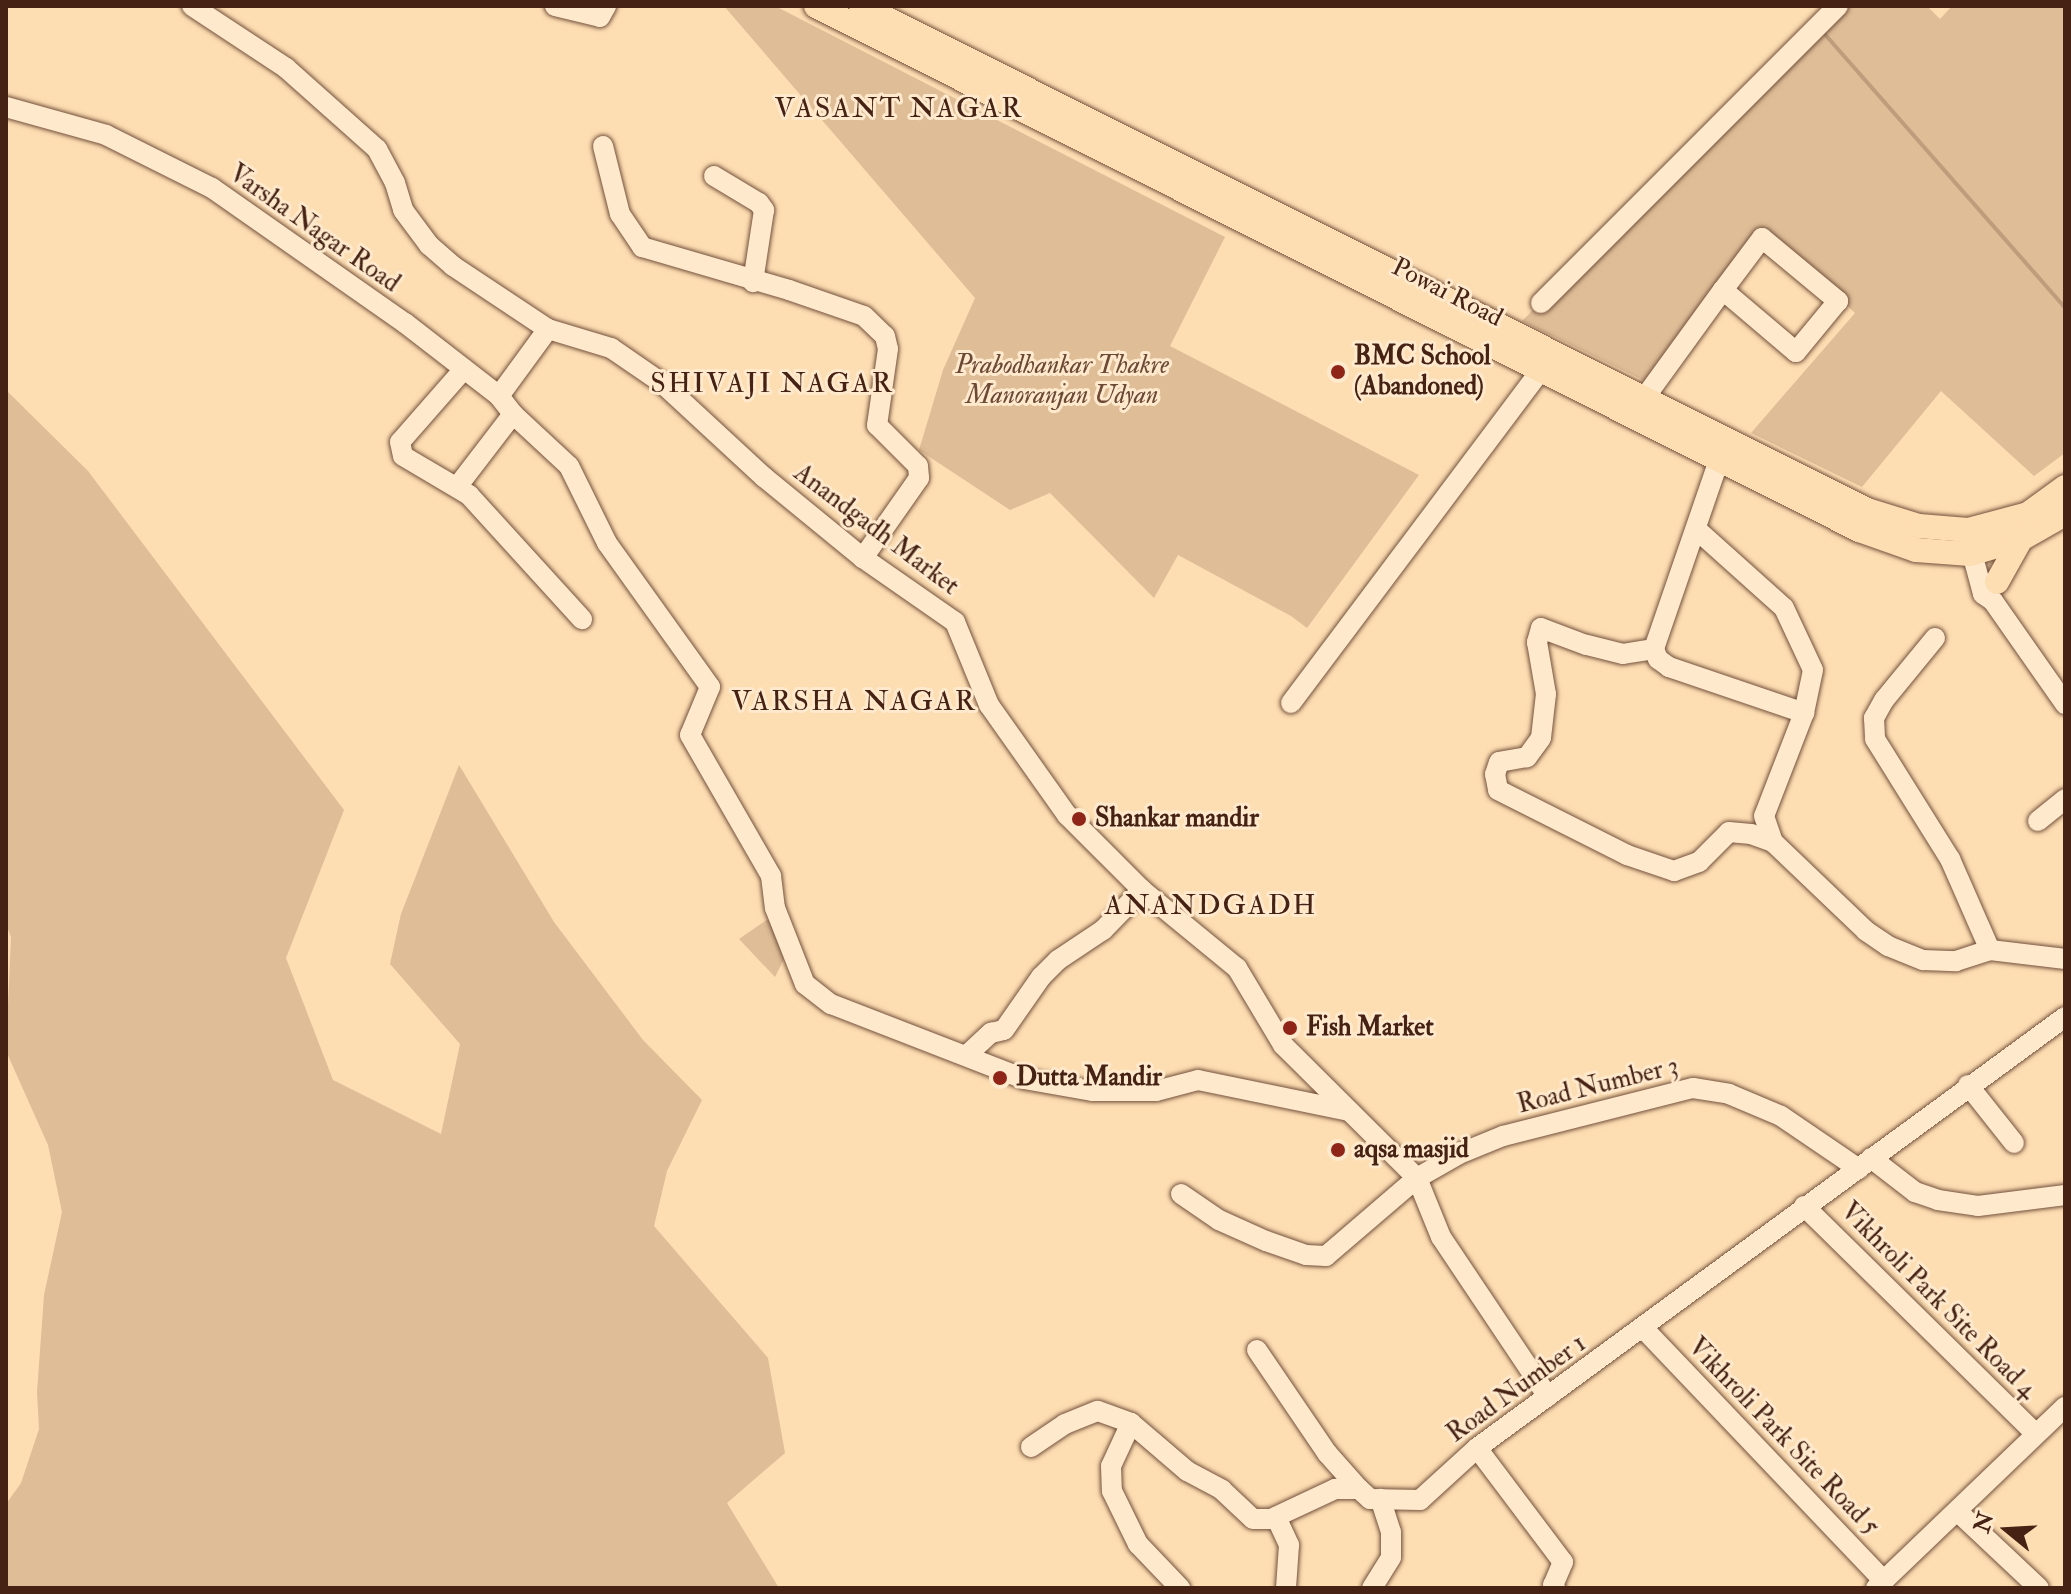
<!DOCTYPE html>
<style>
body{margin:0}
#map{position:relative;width:2071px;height:1594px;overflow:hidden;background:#fdddb2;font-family:"IM FELL Double Pica",serif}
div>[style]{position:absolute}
.green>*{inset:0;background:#debd97}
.stream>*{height:4px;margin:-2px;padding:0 2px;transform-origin:2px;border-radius:2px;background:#be9d7c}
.roads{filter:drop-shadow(0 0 2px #73513c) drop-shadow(0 0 2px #73513c)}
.minor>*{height:20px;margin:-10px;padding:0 10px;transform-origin:10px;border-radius:10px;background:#fee9cd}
.major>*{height:24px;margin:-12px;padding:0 12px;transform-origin:12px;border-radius:12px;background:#fdddb2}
.dots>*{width:22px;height:22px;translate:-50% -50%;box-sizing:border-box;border:4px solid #fee9cd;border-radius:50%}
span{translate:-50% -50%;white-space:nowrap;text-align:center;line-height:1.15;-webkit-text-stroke:6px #fee9cd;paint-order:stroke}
.street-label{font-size:26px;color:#452214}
.poi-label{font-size:26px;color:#452214;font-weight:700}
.left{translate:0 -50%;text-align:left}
.park-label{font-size:26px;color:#6b4935;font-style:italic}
.neighbourhood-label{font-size:28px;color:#452214;letter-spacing:2px}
.frame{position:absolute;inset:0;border:8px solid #452214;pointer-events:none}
.north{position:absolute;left:1967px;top:1490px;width:80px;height:80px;-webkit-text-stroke:6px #fee9cd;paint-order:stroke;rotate:288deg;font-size:22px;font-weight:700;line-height:32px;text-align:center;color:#452214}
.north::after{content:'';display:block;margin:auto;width:28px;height:36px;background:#452214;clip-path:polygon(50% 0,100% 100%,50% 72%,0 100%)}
</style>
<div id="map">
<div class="green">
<i style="clip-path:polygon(724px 6px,775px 6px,1225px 237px,1170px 346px,1419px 475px,1307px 628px,1291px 616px,1178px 555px,1154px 598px,1050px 493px,1010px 510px,919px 450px,943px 370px,975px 298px)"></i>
<i style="clip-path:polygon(1839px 6px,1927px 6px,1940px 19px,1952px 6px,2065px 6px,2065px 453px,2034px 476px,1941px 391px,1862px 487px,1751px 433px,1855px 313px,1772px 236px,1649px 383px,1522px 321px)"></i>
<i style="clip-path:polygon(6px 390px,88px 471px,344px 810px,286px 958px,333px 1080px,441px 1134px,460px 1044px,390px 964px,401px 914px,459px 765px,554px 922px,643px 1040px,702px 1100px,667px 1171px,654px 1226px,768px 1358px,785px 1453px,727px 1503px,779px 1588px,6px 1588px,6px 1504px,21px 1483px,39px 1429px,37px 1392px,44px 1295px,62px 1212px,48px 1145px,6px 1051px,11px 937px,6px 924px)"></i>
<i style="clip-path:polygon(771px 917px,787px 953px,775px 977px,739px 939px)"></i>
</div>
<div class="stream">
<i style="left:1822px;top:31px;width:368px;rotate:48.7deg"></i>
</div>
<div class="roads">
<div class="minor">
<i style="left:192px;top:6px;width:113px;rotate:33.4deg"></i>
<i style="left:286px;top:68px;width:122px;rotate:41.7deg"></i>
<i style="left:377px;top:149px;width:38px;rotate:62deg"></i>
<i style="left:395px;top:183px;width:28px;rotate:73deg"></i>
<i style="left:403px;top:210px;width:44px;rotate:53.4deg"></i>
<i style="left:429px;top:245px;width:32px;rotate:41deg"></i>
<i style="left:453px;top:266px;width:114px;rotate:33.6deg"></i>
<i style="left:548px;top:329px;width:66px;rotate:16.8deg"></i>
<i style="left:611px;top:348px;width:62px;rotate:34.5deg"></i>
<i style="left:662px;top:383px;width:139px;rotate:42.7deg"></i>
<i style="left:764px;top:477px;width:128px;rotate:39.3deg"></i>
<i style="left:863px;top:558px;width:112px;rotate:34.8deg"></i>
<i style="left:955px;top:622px;width:90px;rotate:67.7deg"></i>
<i style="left:989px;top:705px;width:135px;rotate:54.7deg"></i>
<i style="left:1067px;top:815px;width:106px;rotate:45deg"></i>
<i style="left:1142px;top:890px;width:123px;rotate:39.4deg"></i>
<i style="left:1237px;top:968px;width:90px;rotate:59.1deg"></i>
<i style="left:1283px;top:1045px;width:189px;rotate:44.8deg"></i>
<i style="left:1417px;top:1178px;width:64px;rotate:67.9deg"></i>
<i style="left:1441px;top:1237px;width:192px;rotate:56.2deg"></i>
<i style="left:555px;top:6px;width:46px;rotate:13.7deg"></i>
<i style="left:600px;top:17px;width:13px;rotate:-61deg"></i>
<i style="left:6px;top:107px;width:104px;rotate:15.6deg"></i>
<i style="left:106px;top:135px;width:119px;rotate:26.6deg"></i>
<i style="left:212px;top:188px;width:236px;rotate:35deg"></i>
<i style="left:405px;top:323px;width:119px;rotate:37.8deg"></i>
<i style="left:499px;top:396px;width:83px;rotate:-53.8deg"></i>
<i style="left:603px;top:146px;width:70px;rotate:76deg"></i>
<i style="left:620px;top:214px;width:40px;rotate:56deg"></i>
<i style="left:642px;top:247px;width:153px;rotate:16.3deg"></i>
<i style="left:789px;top:290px;width:79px;rotate:19.1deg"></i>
<i style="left:864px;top:316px;width:29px;rotate:44deg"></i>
<i style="left:885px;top:336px;width:13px;rotate:77deg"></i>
<i style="left:888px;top:349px;width:77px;rotate:98.2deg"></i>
<i style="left:877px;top:425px;width:58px;rotate:45deg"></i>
<i style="left:918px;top:466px;width:12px;rotate:85deg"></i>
<i style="left:919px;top:478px;width:98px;rotate:125deg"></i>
<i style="left:714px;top:176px;width:52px;rotate:31deg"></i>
<i style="left:759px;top:203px;width:9px;rotate:54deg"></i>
<i style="left:764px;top:210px;width:73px;rotate:98.7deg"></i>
<i style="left:1541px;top:303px;width:420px;rotate:-45deg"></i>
<i style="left:464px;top:369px;width:97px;rotate:131.2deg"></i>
<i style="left:400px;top:442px;width:14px;rotate:78deg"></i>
<i style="left:403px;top:456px;width:77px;rotate:30.6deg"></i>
<i style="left:469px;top:495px;width:168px;rotate:47.7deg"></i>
<i style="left:499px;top:396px;width:23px;rotate:52deg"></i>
<i style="left:513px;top:414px;width:76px;rotate:42.9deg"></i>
<i style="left:569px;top:466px;width:86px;rotate:63.7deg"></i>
<i style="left:607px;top:543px;width:177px;rotate:54.4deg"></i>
<i style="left:710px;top:687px;width:52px;rotate:112.6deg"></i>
<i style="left:690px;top:735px;width:163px;rotate:60.1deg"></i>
<i style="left:771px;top:876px;width:32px;rotate:83deg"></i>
<i style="left:775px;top:908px;width:82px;rotate:68.5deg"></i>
<i style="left:805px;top:984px;width:33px;rotate:38deg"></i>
<i style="left:831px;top:1004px;width:207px;rotate:21.2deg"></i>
<i style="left:1024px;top:1079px;width:69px;rotate:10deg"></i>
<i style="left:1092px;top:1091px;width:64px"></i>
<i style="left:1156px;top:1091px;width:43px;rotate:-14.7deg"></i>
<i style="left:1198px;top:1080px;width:154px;rotate:11.6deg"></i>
<i style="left:1643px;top:400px;width:136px;rotate:-54deg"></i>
<i style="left:1723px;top:290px;width:65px;rotate:-53.1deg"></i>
<i style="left:1762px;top:238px;width:99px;rotate:39.7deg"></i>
<i style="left:1838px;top:301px;width:66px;rotate:129.5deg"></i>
<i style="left:1796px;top:352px;width:96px;rotate:-139.7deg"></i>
<i style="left:1719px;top:460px;width:200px;rotate:109deg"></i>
<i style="left:1654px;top:649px;width:11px;rotate:68deg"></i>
<i style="left:1658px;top:659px;width:14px;rotate:36deg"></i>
<i style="left:1669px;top:667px;width:143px;rotate:18.8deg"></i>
<i style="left:457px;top:487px;width:92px;rotate:-52.5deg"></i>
<i style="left:1696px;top:529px;width:118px;rotate:41.9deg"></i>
<i style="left:1784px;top:608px;width:68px;rotate:64.9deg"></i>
<i style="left:1813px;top:670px;width:44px;rotate:101.8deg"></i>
<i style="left:1804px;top:713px;width:110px;rotate:111.2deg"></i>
<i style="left:1764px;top:816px;width:28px;rotate:71deg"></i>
<i style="left:1773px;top:842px;width:129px;rotate:43.7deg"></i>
<i style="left:1866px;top:931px;width:27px;rotate:34deg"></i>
<i style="left:1888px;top:946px;width:38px;rotate:22deg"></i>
<i style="left:1923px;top:960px;width:33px;rotate:2deg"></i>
<i style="left:1956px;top:961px;width:36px;rotate:-18deg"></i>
<i style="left:1990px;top:950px;width:76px;rotate:6.8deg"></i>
<i style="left:1969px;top:542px;width:54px;rotate:74.9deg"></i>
<i style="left:1983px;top:594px;width:12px;rotate:35deg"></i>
<i style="left:1993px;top:601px;width:126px;rotate:55deg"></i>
<i style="left:1935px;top:638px;width:80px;rotate:129.4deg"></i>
<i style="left:1884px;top:700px;width:21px;rotate:119deg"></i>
<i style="left:1874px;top:718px;width:21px;rotate:87deg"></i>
<i style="left:1875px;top:739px;width:142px;rotate:58deg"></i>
<i style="left:1950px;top:859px;width:99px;rotate:66.3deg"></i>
<i style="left:1654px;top:649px;width:31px;rotate:171deg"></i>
<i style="left:1623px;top:654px;width:38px;rotate:-166deg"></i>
<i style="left:1586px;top:645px;width:48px;rotate:-159.3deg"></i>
<i style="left:1541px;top:628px;width:15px;rotate:106deg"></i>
<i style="left:1537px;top:642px;width:53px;rotate:80.2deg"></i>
<i style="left:1546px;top:694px;width:44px;rotate:96.5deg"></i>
<i style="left:1541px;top:738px;width:24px;rotate:126deg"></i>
<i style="left:1527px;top:757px;width:28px;rotate:170deg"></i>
<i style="left:1499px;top:762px;width:13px;rotate:108deg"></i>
<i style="left:1495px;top:774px;width:16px;rotate:79deg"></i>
<i style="left:1498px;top:790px;width:144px;rotate:26.7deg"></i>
<i style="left:1627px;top:855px;width:50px;rotate:18.8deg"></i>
<i style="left:1674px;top:871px;width:27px;rotate:-20deg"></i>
<i style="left:1699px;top:862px;width:42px;rotate:-45deg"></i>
<i style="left:1729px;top:832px;width:22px;rotate:5deg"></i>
<i style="left:1751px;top:834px;width:23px;rotate:20deg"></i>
<i style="left:1291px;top:703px;width:431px;rotate:-53.1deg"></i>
<i style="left:2038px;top:821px;width:35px;rotate:-39deg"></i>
<i style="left:967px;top:1055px;width:33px;rotate:-43deg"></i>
<i style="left:991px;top:1033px;width:13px;rotate:-13deg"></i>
<i style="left:1004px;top:1030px;width:65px;rotate:-55.1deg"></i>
<i style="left:1041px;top:977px;width:24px;rotate:-45deg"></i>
<i style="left:1058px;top:960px;width:54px;rotate:-33.7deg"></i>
<i style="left:1103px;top:930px;width:56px;rotate:-45.7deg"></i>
<i style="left:1968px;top:1085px;width:74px;rotate:51.6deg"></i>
<i style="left:1871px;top:1158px;width:56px;rotate:37.7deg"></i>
<i style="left:1915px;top:1192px;width:24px;rotate:19deg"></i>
<i style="left:1938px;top:1200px;width:40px;rotate:8.5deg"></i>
<i style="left:1978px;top:1206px;width:88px;rotate:-7.2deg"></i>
<i style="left:1181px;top:1194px;width:46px;rotate:34.4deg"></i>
<i style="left:1219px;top:1220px;width:51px;rotate:24.1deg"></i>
<i style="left:1266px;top:1241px;width:42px;rotate:19.3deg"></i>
<i style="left:1306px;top:1255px;width:20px;rotate:3deg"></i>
<i style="left:1326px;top:1256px;width:120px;rotate:-40.6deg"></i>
<i style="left:1417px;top:1178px;width:48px;rotate:-29.7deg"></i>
<i style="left:1459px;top:1154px;width:48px;rotate:-22.2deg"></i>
<i style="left:1503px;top:1136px;width:196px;rotate:-14.2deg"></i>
<i style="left:1693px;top:1088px;width:36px;rotate:9deg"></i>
<i style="left:1729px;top:1094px;width:56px;rotate:22.9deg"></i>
<i style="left:1781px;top:1116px;width:94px;rotate:34.2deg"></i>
<i style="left:1804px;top:1206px;width:325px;rotate:44.5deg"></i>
<i style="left:1644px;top:1329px;width:348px;rotate:46.4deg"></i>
<i style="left:1257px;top:1350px;width:125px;rotate:55.8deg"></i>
<i style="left:1327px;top:1453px;width:48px;rotate:48.4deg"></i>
<i style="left:1131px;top:1423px;width:47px;rotate:114.9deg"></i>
<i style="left:1111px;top:1466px;width:25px;rotate:88deg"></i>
<i style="left:1112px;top:1491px;width:59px;rotate:63.9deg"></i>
<i style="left:1138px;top:1544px;width:61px;rotate:46.3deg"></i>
<i style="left:1031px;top:1447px;width:41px;rotate:-34.1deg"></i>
<i style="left:1065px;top:1424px;width:35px;rotate:-22deg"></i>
<i style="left:1098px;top:1411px;width:35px;rotate:20deg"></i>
<i style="left:1131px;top:1423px;width:74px;rotate:40.6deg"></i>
<i style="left:1187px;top:1471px;width:40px;rotate:28deg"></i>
<i style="left:1222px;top:1490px;width:42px;rotate:43.1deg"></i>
<i style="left:1253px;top:1519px;width:18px"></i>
<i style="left:1271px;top:1519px;width:71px;rotate:-25.1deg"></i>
<i style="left:1335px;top:1489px;width:24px"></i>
<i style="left:1359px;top:1489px;width:15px;rotate:42deg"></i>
<i style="left:1370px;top:1499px;width:50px;rotate:1.1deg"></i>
<i style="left:1420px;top:1500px;width:77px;rotate:-42.4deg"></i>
<i style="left:1477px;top:1448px;width:729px;rotate:-36.24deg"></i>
<i style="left:1477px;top:1448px;width:143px;rotate:53deg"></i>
<i style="left:1563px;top:1562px;width:25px;rotate:113deg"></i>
<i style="left:1553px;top:1585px;width:4px;rotate:56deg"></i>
<i style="left:1957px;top:1511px;width:112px;rotate:43.2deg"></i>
<i style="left:1276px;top:1517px;width:31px;rotate:65deg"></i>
<i style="left:1289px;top:1545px;width:43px;rotate:94deg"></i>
<i style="left:1372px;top:1588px;width:36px;rotate:-58deg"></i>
<i style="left:1391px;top:1557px;width:25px;rotate:-90deg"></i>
<i style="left:1391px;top:1532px;width:35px;rotate:-108deg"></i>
<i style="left:1876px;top:1588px;width:262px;rotate:-43.8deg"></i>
</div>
<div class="major">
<i style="left:816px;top:6px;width:1167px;rotate:26.67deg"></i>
<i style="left:1859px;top:530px;width:60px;rotate:19.3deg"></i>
<i style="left:1916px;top:550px;width:54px;rotate:4.2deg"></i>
<i style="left:1970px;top:554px;width:53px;rotate:-16.4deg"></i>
<i style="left:2021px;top:539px;width:51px;rotate:-29.6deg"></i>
<i style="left:861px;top:6px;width:1125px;rotate:26.61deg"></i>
<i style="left:1867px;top:510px;width:54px;rotate:17.1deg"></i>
<i style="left:1919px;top:526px;width:49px;rotate:4.7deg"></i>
<i style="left:1968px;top:530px;width:62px;rotate:-14.9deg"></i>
<i style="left:2028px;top:514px;width:46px;rotate:-36.1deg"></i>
<i style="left:1997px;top:582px;width:49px;rotate:-60.8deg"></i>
</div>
</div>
<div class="dots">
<i style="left:1338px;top:372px;background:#8f2418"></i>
<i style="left:1079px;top:819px;background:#8f2418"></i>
<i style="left:1290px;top:1028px;background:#8f2418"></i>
<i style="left:1000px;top:1078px;background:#8f2418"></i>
<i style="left:1338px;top:1150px;background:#8f2418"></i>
</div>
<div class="street-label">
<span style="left:314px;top:229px;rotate:35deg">Varsha Nagar Road</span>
<span style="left:1447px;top:293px;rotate:27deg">Powai Road</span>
<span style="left:876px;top:530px;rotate:37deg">Anandgadh Market</span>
<span style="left:1598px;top:1086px;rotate:-14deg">Road Number 3</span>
<span style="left:1938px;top:1301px;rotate:45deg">Vikhroli Park Site Road 4</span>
<span style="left:1517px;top:1389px;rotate:-36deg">Road Number 1</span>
<span style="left:1783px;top:1437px;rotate:46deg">Vikhroli Park Site Road 5</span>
</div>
<div class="poi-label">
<span class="left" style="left:1354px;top:372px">BMC School<br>(Abandoned)</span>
<span class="left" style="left:1095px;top:819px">Shankar mandir</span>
<span class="left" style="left:1306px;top:1028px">Fish Market</span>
<span class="left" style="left:1016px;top:1078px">Dutta Mandir</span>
<span class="left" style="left:1354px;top:1150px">aqsa masjid</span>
</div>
<div class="park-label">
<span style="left:1062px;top:381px">Prabodhankar Thakre<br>Manoranjan Udyan</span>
</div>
<div class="neighbourhood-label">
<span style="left:899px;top:109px">VASANT NAGAR</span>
<span style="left:772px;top:384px">SHIVAJI NAGAR</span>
<span style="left:854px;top:702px">VARSHA NAGAR</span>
<span style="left:1211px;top:906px">ANANDGADH</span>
</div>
<div class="frame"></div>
<div class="north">N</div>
</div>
